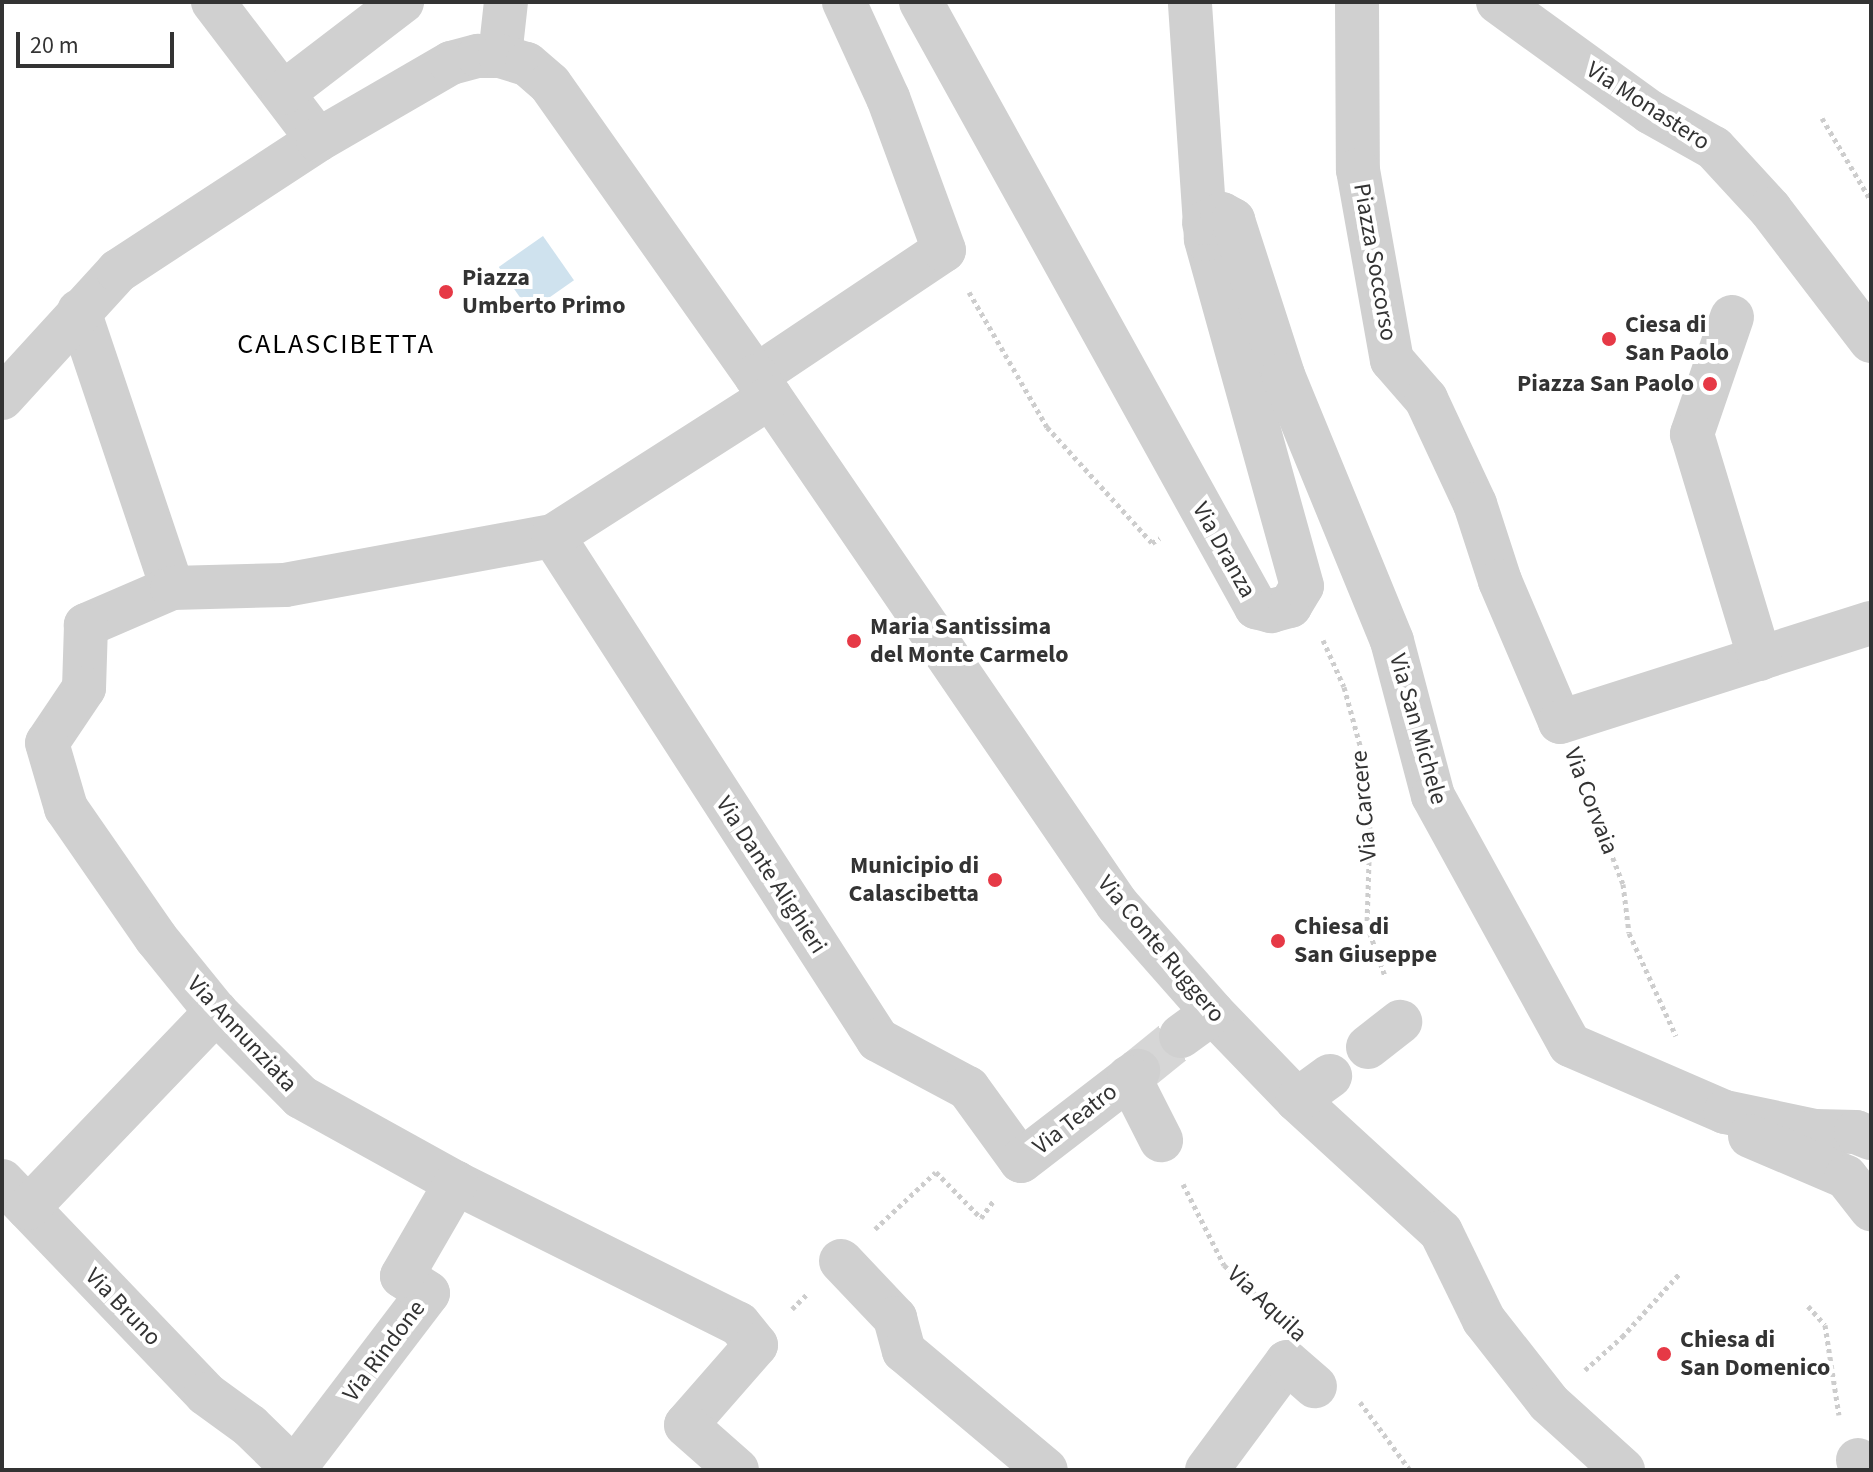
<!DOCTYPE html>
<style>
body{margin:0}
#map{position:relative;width:1873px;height:1472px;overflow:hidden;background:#fff;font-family:"Source Sans 3",sans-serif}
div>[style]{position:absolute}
.water>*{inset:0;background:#cfe2ee;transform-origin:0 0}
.minor-tunnel>*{height:44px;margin-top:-22px;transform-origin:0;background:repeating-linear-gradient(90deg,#d6d6d6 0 44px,transparent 0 66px)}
.path>*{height:5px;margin-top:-2.5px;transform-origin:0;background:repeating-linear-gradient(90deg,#cdcdcd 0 4px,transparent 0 8px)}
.minor>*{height:44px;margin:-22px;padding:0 22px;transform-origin:22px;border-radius:22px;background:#d0d0d0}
.dots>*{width:22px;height:22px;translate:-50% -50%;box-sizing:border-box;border:4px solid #fff;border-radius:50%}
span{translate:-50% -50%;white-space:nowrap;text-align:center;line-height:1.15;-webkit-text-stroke:8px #fff;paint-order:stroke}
.street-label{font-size:24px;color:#333}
.poi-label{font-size:24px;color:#333;font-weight:700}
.left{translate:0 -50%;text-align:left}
.right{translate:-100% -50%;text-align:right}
.quarter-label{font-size:28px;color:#000;letter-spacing:2px}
.frame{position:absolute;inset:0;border:4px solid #333;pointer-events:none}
.scale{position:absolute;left:16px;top:32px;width:158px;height:36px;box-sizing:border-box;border:4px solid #333;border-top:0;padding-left:10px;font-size:24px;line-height:28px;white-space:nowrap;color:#333;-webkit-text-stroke:6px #fff;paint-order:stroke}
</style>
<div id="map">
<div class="water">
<i style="left:543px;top:236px;width:54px;height:54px;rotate:55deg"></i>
</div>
<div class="minor-tunnel">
<i style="left:1138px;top:1071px;width:55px;rotate:-39.1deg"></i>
</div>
<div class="path">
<i style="left:1822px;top:118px;width:96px;rotate:59.4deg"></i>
<i style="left:969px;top:292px;width:156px;rotate:60deg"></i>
<i style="left:1047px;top:427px;width:156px;rotate:47.8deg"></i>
<i style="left:1152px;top:543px;width:9px;rotate:-32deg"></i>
<i style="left:1323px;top:640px;width:51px;rotate:65.9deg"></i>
<i style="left:1344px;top:687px;width:79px;rotate:74.6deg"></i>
<i style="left:1365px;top:763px;width:66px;rotate:85.7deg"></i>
<i style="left:1370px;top:829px;width:96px;rotate:91.8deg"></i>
<i style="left:1367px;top:925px;width:54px;rotate:70.6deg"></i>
<i style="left:1578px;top:768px;width:124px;rotate:68.8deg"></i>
<i style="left:1623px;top:884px;width:49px;rotate:83deg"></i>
<i style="left:1629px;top:933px;width:113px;rotate:65.5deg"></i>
<i style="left:1183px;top:1184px;width:91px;rotate:63.2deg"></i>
<i style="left:1224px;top:1265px;width:71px;rotate:43.3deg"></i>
<i style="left:875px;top:1229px;width:83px;rotate:-43.1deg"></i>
<i style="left:936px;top:1172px;width:64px;rotate:45.6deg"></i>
<i style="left:981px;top:1218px;width:22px;rotate:-54deg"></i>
<i style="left:1808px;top:1306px;width:25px;rotate:48deg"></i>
<i style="left:1825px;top:1325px;width:91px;rotate:81.2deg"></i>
<i style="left:792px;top:1309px;width:21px;rotate:-45deg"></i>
<i style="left:1585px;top:1370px;width:50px;rotate:-41.7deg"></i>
<i style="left:1622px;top:1337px;width:86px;rotate:-47.8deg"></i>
<i style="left:1360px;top:1402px;width:84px;rotate:53.7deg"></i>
</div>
<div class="minor">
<i style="left:213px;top:2px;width:173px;rotate:52.7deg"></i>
<i style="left:921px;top:2px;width:692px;rotate:61.03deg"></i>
<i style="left:1256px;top:607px;width:16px;rotate:15deg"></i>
<i style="left:1271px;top:611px;width:20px;rotate:-15deg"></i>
<i style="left:1290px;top:606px;width:23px;rotate:-59deg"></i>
<i style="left:1302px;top:586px;width:360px;rotate:-105.5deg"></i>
<i style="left:1206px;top:239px;width:238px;rotate:-93.9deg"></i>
<i style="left:1357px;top:2px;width:168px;rotate:89.7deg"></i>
<i style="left:1358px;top:170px;width:193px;rotate:79.9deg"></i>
<i style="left:1392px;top:360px;width:52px;rotate:48.9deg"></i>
<i style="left:1426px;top:399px;width:116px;rotate:65deg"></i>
<i style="left:1475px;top:504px;width:81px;rotate:72deg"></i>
<i style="left:1500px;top:581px;width:153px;rotate:66.9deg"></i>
<i style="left:1560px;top:722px;width:326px;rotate:-17.7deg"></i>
<i style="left:1498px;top:2px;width:188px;rotate:35.9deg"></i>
<i style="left:1650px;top:112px;width:73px;rotate:29.4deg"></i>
<i style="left:1714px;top:148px;width:83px;rotate:47.4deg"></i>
<i style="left:1770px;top:209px;width:166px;rotate:52.6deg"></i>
<i style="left:500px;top:56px;width:54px;rotate:-83.7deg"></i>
<i style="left:283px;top:93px;width:150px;rotate:-37.4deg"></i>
<i style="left:1204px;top:223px;width:20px;rotate:-27deg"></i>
<i style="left:1222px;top:214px;width:13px;rotate:29deg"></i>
<i style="left:1233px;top:220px;width:163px;rotate:72.1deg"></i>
<i style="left:1283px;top:375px;width:287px;rotate:67.7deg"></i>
<i style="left:1392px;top:641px;width:160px;rotate:75.2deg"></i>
<i style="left:1433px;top:796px;width:284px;rotate:61.2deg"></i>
<i style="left:1570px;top:1045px;width:169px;rotate:23.4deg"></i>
<i style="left:1725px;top:1112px;width:92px;rotate:11.9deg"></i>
<i style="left:1815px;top:1131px;width:41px;rotate:1.4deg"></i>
<i style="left:1856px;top:1132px;width:16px;rotate:22deg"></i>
<i style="left:79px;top:311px;width:292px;rotate:71.4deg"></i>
<i style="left:172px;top:588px;width:94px;rotate:156.7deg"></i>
<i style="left:86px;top:625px;width:63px;rotate:91.8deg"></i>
<i style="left:84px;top:688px;width:66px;rotate:123.9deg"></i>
<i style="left:47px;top:743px;width:68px;rotate:73.7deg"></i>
<i style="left:66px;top:808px;width:158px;rotate:55.3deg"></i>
<i style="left:156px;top:938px;width:95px;rotate:51deg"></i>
<i style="left:216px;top:1012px;width:120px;rotate:45deg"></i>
<i style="left:301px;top:1097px;width:177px;rotate:29deg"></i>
<i style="left:456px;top:1183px;width:316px;rotate:26.5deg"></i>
<i style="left:739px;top:1324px;width:27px;rotate:51deg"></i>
<i style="left:756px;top:1345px;width:106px;rotate:131.2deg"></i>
<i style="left:686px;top:1425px;width:68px;rotate:41.4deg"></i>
<i style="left:1732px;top:317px;width:124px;rotate:108.9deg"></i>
<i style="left:1692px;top:434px;width:235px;rotate:73.2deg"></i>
<i style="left:756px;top:376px;width:226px;rotate:-33.8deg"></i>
<i style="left:944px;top:250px;width:162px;rotate:-110.2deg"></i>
<i style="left:888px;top:98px;width:106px;rotate:-114.6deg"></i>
<i style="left:2px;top:398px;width:172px;rotate:-47.6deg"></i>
<i style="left:118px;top:271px;width:239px;rotate:-33.2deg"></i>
<i style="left:318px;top:140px;width:154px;rotate:-30.1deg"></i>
<i style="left:451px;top:63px;width:28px;rotate:-15deg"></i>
<i style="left:478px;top:56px;width:22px"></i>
<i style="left:500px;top:56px;width:28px;rotate:17deg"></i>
<i style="left:527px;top:64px;width:30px;rotate:41deg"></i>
<i style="left:550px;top:84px;width:357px;rotate:54.8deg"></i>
<i style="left:756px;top:376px;width:640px;rotate:55.64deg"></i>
<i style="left:1117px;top:904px;width:145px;rotate:48.6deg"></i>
<i style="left:1213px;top:1013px;width:121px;rotate:46deg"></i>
<i style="left:1297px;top:1100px;width:195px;rotate:42.5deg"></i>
<i style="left:1441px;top:1232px;width:98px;rotate:64deg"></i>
<i style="left:1484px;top:1320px;width:105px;rotate:51.9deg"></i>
<i style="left:1549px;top:1403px;width:100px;rotate:42.2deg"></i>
<i style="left:553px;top:536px;width:600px;rotate:57.18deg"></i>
<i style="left:878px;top:1040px;width:102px;rotate:28.1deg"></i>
<i style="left:968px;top:1088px;width:90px;rotate:54deg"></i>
<i style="left:1021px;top:1161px;width:148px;rotate:-37.6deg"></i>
<i style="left:172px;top:588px;width:113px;rotate:-1.5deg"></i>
<i style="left:285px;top:585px;width:272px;rotate:-10.4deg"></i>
<i style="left:553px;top:536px;width:258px;rotate:-32.6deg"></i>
<i style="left:1181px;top:1036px;width:39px;rotate:-36deg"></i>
<i style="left:1368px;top:1047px;width:41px;rotate:-38deg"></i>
<i style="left:1129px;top:1077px;width:71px;rotate:63.1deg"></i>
<i style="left:1297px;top:1100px;width:41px;rotate:-36deg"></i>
<i style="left:1750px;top:1136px;width:104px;rotate:23.1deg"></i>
<i style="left:1846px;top:1177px;width:41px;rotate:52deg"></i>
<i style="left:2px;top:1181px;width:295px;rotate:46.2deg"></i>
<i style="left:206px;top:1394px;width:54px;rotate:36deg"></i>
<i style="left:250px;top:1426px;width:62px;rotate:44.3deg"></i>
<i style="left:294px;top:1469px;width:221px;rotate:-52.7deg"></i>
<i style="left:428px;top:1293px;width:31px;rotate:-147deg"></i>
<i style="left:402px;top:1276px;width:108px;rotate:-59.9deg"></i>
<i style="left:28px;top:1208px;width:272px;rotate:-46.2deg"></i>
<i style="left:841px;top:1261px;width:79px;rotate:46.5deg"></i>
<i style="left:895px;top:1318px;width:34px;rotate:75deg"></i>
<i style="left:904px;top:1351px;width:185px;rotate:40deg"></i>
<i style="left:1858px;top:1460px;width:14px;rotate:45deg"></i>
<i style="left:1207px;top:1470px;width:134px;rotate:-53.5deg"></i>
<i style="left:1287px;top:1362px;width:37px;rotate:41deg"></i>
</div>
<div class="dots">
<i style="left:446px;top:292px;background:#e63946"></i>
<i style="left:1609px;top:339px;background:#e63946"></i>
<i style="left:1710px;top:384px;background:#e63946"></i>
<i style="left:854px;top:641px;background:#e63946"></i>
<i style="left:995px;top:880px;background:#e63946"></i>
<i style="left:1278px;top:941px;background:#e63946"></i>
<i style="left:1664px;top:1354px;background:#e63946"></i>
</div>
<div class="street-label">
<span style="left:1648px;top:106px;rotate:33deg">Via Monastero</span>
<span style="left:1375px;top:262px;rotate:80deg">Piazza Soccorso</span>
<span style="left:1224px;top:550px;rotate:61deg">Via Dranza</span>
<span style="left:1418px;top:729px;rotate:74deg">Via San Michele</span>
<span style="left:1591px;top:801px;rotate:69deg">Via Corvaia</span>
<span style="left:1364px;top:806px;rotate:-95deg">Via Carcere</span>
<span style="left:771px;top:875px;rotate:57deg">Via Dante Alighieri</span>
<span style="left:1161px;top:949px;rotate:50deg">Via Conte Ruggero</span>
<span style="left:242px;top:1034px;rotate:47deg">Via Annunziata</span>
<span style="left:1075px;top:1119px;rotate:-38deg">Via Teatro</span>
<span style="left:1267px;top:1304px;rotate:43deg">Via Aquila</span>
<span style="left:123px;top:1307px;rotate:46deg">Via Bruno</span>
<span style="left:384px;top:1351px;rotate:-53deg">Via Rindone</span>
</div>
<div class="poi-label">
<span class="left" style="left:462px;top:292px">Piazza<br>Umberto Primo</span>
<span class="left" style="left:1625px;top:339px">Ciesa di<br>San Paolo</span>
<span class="right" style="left:1694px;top:384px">Piazza San Paolo</span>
<span class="left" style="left:870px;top:641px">Maria Santissima<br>del Monte Carmelo</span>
<span class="right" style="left:979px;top:880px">Municipio di<br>Calascibetta</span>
<span class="left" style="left:1294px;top:941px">Chiesa di<br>San Giuseppe</span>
<span class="left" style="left:1680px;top:1354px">Chiesa di<br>San Domenico</span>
</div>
<div class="quarter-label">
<span style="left:336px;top:344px">CALASCIBETTA</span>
</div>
<div class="frame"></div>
<div class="scale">20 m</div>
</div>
